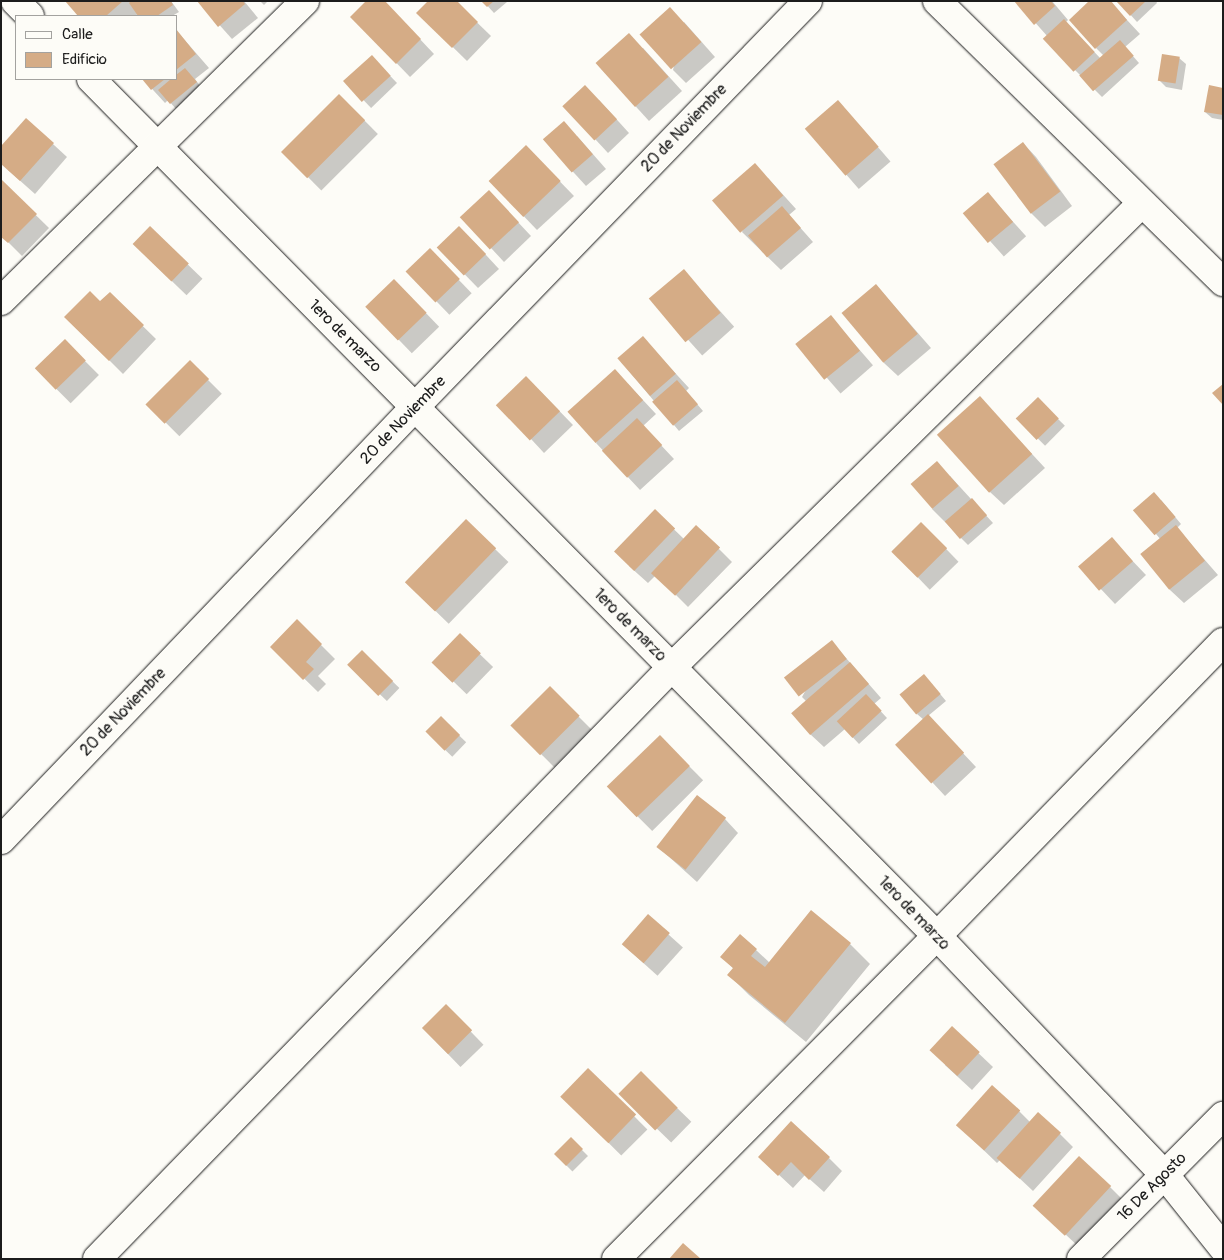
<!DOCTYPE html>
<style>
body{margin:0}
#map{position:relative;width:1224px;height:1260px;overflow:hidden;background:#fdfcf7;font-family:Pangolin,sans-serif}
div>[style]{position:absolute}
.shadow>*{inset:0;background:#0003;transform-origin:0 0}
.building>*{inset:0;background:#d5ac86;transform-origin:0 0}
.roads{filter:drop-shadow(0 0 1px #1c1c1c) drop-shadow(0 0 1px #1c1c1c)}
.minor>*{height:28px;margin:-14px;padding:0 14px;transform-origin:14px;border-radius:14px;background:#fdfcf7}
span{translate:-50% -50%;white-space:nowrap;text-align:center;line-height:1.15;-webkit-text-stroke:4.5px #fdfcf7;paint-order:stroke}
.street-label{font-size:16px;color:#1c1c1c}
.frame{position:absolute;inset:0;border:2px solid #1c1c1c;pointer-events:none}
.legend{position:absolute;left:15px;top:15px;width:162px;height:65px;box-sizing:border-box;background:#fdfcf7;border:1px solid #a3a29f;margin:0;padding:6px 9px;list-style:none;font-size:15px;color:#1c1c1c}
.legend li{display:flex;align-items:center;gap:10px;height:25px}
.legend b{width:25px;border:1px solid #a3a29f}
</style>
<div id="map">
<div class="shadow">
<i style="clip-path:polygon(129px 1px,171px 1px,179px 12px,172px 16px,140px 16px,138px 14px,135px 16px,80px 16px,68px 2px)"></i>
<i style="clip-path:polygon(198px 1px,244px 1px,258px 18px,232px 39px)"></i>
<i style="clip-path:polygon(260px 1px,268px 1px,264px 5px)"></i>
<i style="clip-path:polygon(384px 1px,434px 54px,410px 77px,352px 17px)"></i>
<i style="clip-path:polygon(455px 1px,491px 36px,467px 61px,418px 13px)"></i>
<i style="clip-path:polygon(483px 1px,506px 1px,507px 2px,494px 13px)"></i>
<i style="clip-path:polygon(1016px 1px,1052px 1px,1068px 20px,1066px 22px,1101px 59px,1104px 56px,1096px 48px,1114px 6px,1140px 34px,1125px 47px,1139px 63px,1102px 97px,1044px 39px,1048px 37px)"></i>
<i style="clip-path:polygon(1118px 1px,1156px 1px,1157px 3px,1137px 22px)"></i>
<i style="clip-path:polygon(684px 22px,715px 57px,686px 83px,673px 70px)"></i>
<i style="clip-path:polygon(176px 30px,209px 68px,195px 79px,203px 90px,177px 110px,168px 100px,165px 103px,143px 79px,176px 79px)"></i>
<i style="clip-path:polygon(643px 48px,682px 91px,649px 121px,597px 64px)"></i>
<i style="left:372px;top:57px;width:36px;height:36px;rotate:46deg"></i>
<i style="clip-path:polygon(1179px 58px,1186px 64px,1182px 90px,1166px 87px,1159px 80px)"></i>
<i style="clip-path:polygon(1223px 89px,1223px 120px,1212px 118px,1205px 112px)"></i>
<i style="left:339px;top:95px;width:55px;height:80px;rotate:45deg"></i>
<i style="clip-path:polygon(599px 100px,629px 133px,608px 153px,595px 139px)"></i>
<i style="left:838px;top:101px;width:80px;height:42px;rotate:49deg"></i>
<i style="clip-path:polygon(27px 120px,67px 157px,35px 194px,8px 170px)"></i>
<i style="clip-path:polygon(577px 136px,606px 169px,586px 186px,544px 140px)"></i>
<i style="clip-path:polygon(1023px 143px,1036px 157px,1072px 206px,1045px 227px,1031px 213px,995px 164px)"></i>
<i style="clip-path:polygon(539px 160px,574px 196px,537px 230px,490px 181px)"></i>
<i style="clip-path:polygon(768px 178px,796px 209px,789px 215px,813px 242px,781px 270px,742px 232px)"></i>
<i style="clip-path:polygon(1px 181px,49px 228px,22px 256px,1px 235px)"></i>
<i style="left:988px;top:194px;width:57px;height:30px;rotate:48deg"></i>
<i style="clip-path:polygon(502px 205px,531px 236px,504px 262px,491px 248px)"></i>
<i style="left:150px;top:228px;width:73px;height:23px;rotate:44deg"></i>
<i style="clip-path:polygon(473px 241px,499px 269px,478px 288px,439px 248px)"></i>
<i style="left:430px;top:250px;width:60px;height:31px;rotate:46deg"></i>
<i style="left:684px;top:271px;width:75px;height:43px;rotate:48deg"></i>
<i style="left:394px;top:280px;width:65px;height:38px;rotate:46deg"></i>
<i style="clip-path:polygon(876px 285px,931px 348px,898px 376px,884px 363px)"></i>
<i style="clip-path:polygon(110px 294px,156px 339px,123px 374px,66px 317px,100px 303px)"></i>
<i style="left:831px;top:317px;width:64px;height:43px;rotate:49deg"></i>
<i style="clip-path:polygon(643px 338px,689px 388px,686px 391px,703px 411px,679px 431px,619px 359px)"></i>
<i style="left:65px;top:341px;width:48px;height:40px;rotate:45deg"></i>
<i style="left:190px;top:362px;width:45px;height:60px;rotate:45deg"></i>
<i style="clip-path:polygon(628px 384px,656px 414px,643px 426px,674px 459px,640px 490px,596px 443px)"></i>
<i style="clip-path:polygon(540px 391px,573px 425px,544px 453px,531px 439px)"></i>
<i style="clip-path:polygon(980px 398px,1045px 468px,1004px 505px,990px 492px)"></i>
<i style="left:1038px;top:399px;width:38px;height:28px;rotate:45deg"></i>
<i style="clip-path:polygon(950px 476px,993px 523px,968px 545px,932px 509px)"></i>
<i style="clip-path:polygon(1161px 500px,1181px 524px,1177px 528px,1218px 575px,1184px 603px,1170px 590px,1161px 540px,1156px 534px)"></i>
<i style="clip-path:polygon(655px 511px,684px 539px,696px 526px,732px 562px,688px 607px,656px 575px,648px 583px,629px 566px)"></i>
<i style="left:466px;top:521px;width:59px;height:86px;rotate:44deg"></i>
<i style="left:921px;top:523px;width:54px;height:40px;rotate:46deg"></i>
<i style="clip-path:polygon(1125px 553px,1146px 575px,1115px 604px,1081px 568px)"></i>
<i style="clip-path:polygon(297px 621px,335px 659px,318px 676px,326px 684px,318px 692px,272px 647px)"></i>
<i style="left:460px;top:635px;width:46px;height:38px;rotate:44deg"></i>
<i style="clip-path:polygon(832px 642px,881px 698px,874px 704px,887px 718px,859px 744px,845px 729px,824px 747px,810px 734px,806px 701px,802px 697px)"></i>
<i style="left:362px;top:652px;width:52px;height:18px;rotate:44deg"></i>
<i style="clip-path:polygon(930px 682px,946px 701px,928px 716px,976px 767px,945px 796px,932px 782px,924px 720px,917px 714px)"></i>
<i style="left:550px;top:688px;width:59px;height:53px;rotate:45deg"></i>
<i style="left:441px;top:718px;width:35px;height:20px;rotate:44deg"></i>
<i style="left:660px;top:737px;width:61px;height:72px;rotate:45deg"></i>
<i style="clip-path:polygon(725px 819px,738px 833px,697px 882px,657px 846px)"></i>
<i style="left:648px;top:916px;width:47px;height:38px;rotate:42deg"></i>
<i style="clip-path:polygon(850px 944px,870px 964px,806px 1042px,749px 995px,729px 975px,734px 969px,722px 957px,756px 950px,770px 963px)"></i>
<i style="left:446px;top:1006px;width:54px;height:32px;rotate:46deg"></i>
<i style="clip-path:polygon(952px 1028px,993px 1067px,972px 1090px,945px 1065px)"></i>
<i style="left:588px;top:1070px;width:84px;height:37px;rotate:45deg"></i>
<i style="left:641px;top:1073px;width:70px;height:29px;rotate:44deg"></i>
<i style="clip-path:polygon(1019px 1111px,1030px 1122px,1060px 1134px,1073px 1147px,1033px 1191px,1000px 1160px,997px 1163px,971px 1138px)"></i>
<i style="left:571px;top:1139px;width:24px;height:22px;rotate:45deg"></i>
<i style="clip-path:polygon(760px 1157px,829px 1158px,842px 1171px,824px 1192px,805px 1175px,793px 1188px)"></i>
<i style="clip-path:polygon(1110px 1187px,1123px 1200px,1080px 1248px,1049px 1219px)"></i>
</div>
<div class="building">
<i style="clip-path:polygon(65px 1px,123px 1px,106px 16px,78px 16px)"></i>
<i style="clip-path:polygon(131px 1px,171px 1px,173px 5px,157px 16px,138px 16px,129px 3px)"></i>
<i style="clip-path:polygon(197px 1px,243px 1px,245px 4px,218px 27px)"></i>
<i style="clip-path:polygon(366px 1px,385px 1px,421px 39px,396px 64px,350px 17px)"></i>
<i style="clip-path:polygon(428px 1px,457px 1px,478px 22px,452px 48px,416px 13px)"></i>
<i style="clip-path:polygon(481px 1px,494px 1px,487px 7px)"></i>
<i style="clip-path:polygon(1014px 1px,1051px 1px,1055px 6px,1034px 25px)"></i>
<i style="clip-path:polygon(1089px 1px,1111px 1px,1127px 20px,1095px 49px,1069px 20px)"></i>
<i style="clip-path:polygon(1116px 1px,1146px 1px,1130px 16px)"></i>
<i style="left:670px;top:7px;width:47px;height:41px;rotate:48deg"></i>
<i style="left:1064px;top:19px;width:45px;height:29px;rotate:47deg"></i>
<i style="clip-path:polygon(176px 29px,196px 54px,176px 70px)"></i>
<i style="left:629px;top:33px;width:59px;height:45px;rotate:48deg"></i>
<i style="left:1120px;top:40px;width:21px;height:54px;rotate:49deg"></i>
<i style="left:1162px;top:54px;width:18px;height:27px;rotate:9deg"></i>
<i style="left:372px;top:55px;width:28px;height:39px;rotate:48deg"></i>
<i style="clip-path:polygon(185px 68px,197px 82px,170px 104px,158px 90px,171px 79px,176px 79px,176px 75px)"></i>
<i style="clip-path:polygon(142px 79px,165px 79px,151px 90px)"></i>
<i style="left:585px;top:85px;width:47px;height:31px;rotate:47deg"></i>
<i style="clip-path:polygon(1209px 85px,1223px 88px,1223px 115px,1204px 112px)"></i>
<i style="left:339px;top:94px;width:37px;height:82px;rotate:45deg"></i>
<i style="left:838px;top:100px;width:62px;height:44px;rotate:49deg"></i>
<i style="clip-path:polygon(26px 118px,54px 143px,20px 181px,1px 164px,1px 146px)"></i>
<i style="left:564px;top:121px;width:44px;height:28px;rotate:49deg"></i>
<i style="left:1023px;top:142px;width:62px;height:37px;rotate:53deg"></i>
<i style="left:526px;top:145px;width:50px;height:52px;rotate:46deg"></i>
<i style="left:755px;top:163px;width:43px;height:57px;rotate:49deg"></i>
<i style="clip-path:polygon(1px 179px,37px 214px,8px 243px,1px 237px)"></i>
<i style="left:489px;top:190px;width:44px;height:40px;rotate:47deg"></i>
<i style="left:988px;top:192px;width:39px;height:33px;rotate:50deg"></i>
<i style="left:782px;top:206px;width:29px;height:45px;rotate:49deg"></i>
<i style="left:150px;top:226px;width:54px;height:25px;rotate:44deg"></i>
<i style="left:459px;top:226px;width:39px;height:31px;rotate:46deg"></i>
<i style="left:430px;top:248px;width:43px;height:34px;rotate:46deg"></i>
<i style="left:684px;top:269px;width:57px;height:46px;rotate:50deg"></i>
<i style="left:394px;top:279px;width:47px;height:40px;rotate:46deg"></i>
<i style="left:876px;top:284px;width:65px;height:45px;rotate:50deg"></i>
<i style="clip-path:polygon(90px 291px,100px 301px,110px 292px,144px 325px,109px 361px,64px 317px)"></i>
<i style="left:831px;top:315px;width:46px;height:46px;rotate:51deg"></i>
<i style="left:643px;top:336px;width:50px;height:34px;rotate:49deg"></i>
<i style="left:65px;top:339px;width:30px;height:42px;rotate:46deg"></i>
<i style="left:190px;top:360px;width:27px;height:63px;rotate:45deg"></i>
<i style="left:615px;top:369px;width:42px;height:64px;rotate:48deg"></i>
<i style="left:526px;top:376px;width:49px;height:42px;rotate:46deg"></i>
<i style="left:677px;top:380px;width:32px;height:33px;rotate:49deg"></i>
<i style="clip-path:polygon(1223px 384px,1223px 405px,1212px 393px)"></i>
<i style="left:980px;top:396px;width:78px;height:58px;rotate:48deg"></i>
<i style="left:1038px;top:397px;width:30px;height:31px;rotate:46deg"></i>
<i style="left:637px;top:418px;width:37px;height:48px;rotate:47deg"></i>
<i style="left:937px;top:461px;width:33px;height:35px;rotate:49deg"></i>
<i style="left:1154px;top:492px;width:33px;height:28px;rotate:49deg"></i>
<i style="left:972px;top:498px;width:23px;height:36px;rotate:49deg"></i>
<i style="left:655px;top:509px;width:28px;height:59px;rotate:44deg"></i>
<i style="left:466px;top:519px;width:42px;height:88px;rotate:44deg"></i>
<i style="left:921px;top:522px;width:37px;height:42px;rotate:45deg"></i>
<i style="left:696px;top:525px;width:33px;height:66px;rotate:43deg"></i>
<i style="left:1176px;top:525px;width:46px;height:46px;rotate:51deg"></i>
<i style="left:1112px;top:537px;width:32px;height:45px;rotate:49deg"></i>
<i style="clip-path:polygon(297px 619px,322px 644px,306px 662px,314px 669px,303px 680px,270px 647px)"></i>
<i style="left:460px;top:633px;width:29px;height:41px;rotate:44deg"></i>
<i style="left:832px;top:640px;width:24px;height:61px;rotate:52deg"></i>
<i style="left:362px;top:650px;width:44px;height:21px;rotate:45deg"></i>
<i style="left:850px;top:662px;width:29px;height:78px;rotate:49deg"></i>
<i style="left:924px;top:674px;width:26px;height:32px;rotate:50deg"></i>
<i style="left:550px;top:686px;width:42px;height:56px;rotate:45deg"></i>
<i style="left:866px;top:694px;width:23px;height:40px;rotate:47deg"></i>
<i style="left:928px;top:714px;width:53px;height:45px;rotate:47deg"></i>
<i style="left:441px;top:716px;width:27px;height:22px;rotate:45deg"></i>
<i style="left:660px;top:735px;width:43px;height:74px;rotate:46deg"></i>
<i style="left:697px;top:795px;width:37px;height:66px;rotate:38deg"></i>
<i style="clip-path:polygon(811px 910px,851px 943px,785px 1023px,727px 975px,733px 968px,720px 957px,740px 934px,757px 949px,751px 956px,765px 967px)"></i>
<i style="left:648px;top:914px;width:29px;height:40px;rotate:41deg"></i>
<i style="left:446px;top:1004px;width:37px;height:34px;rotate:45deg"></i>
<i style="left:952px;top:1026px;width:38px;height:33px;rotate:43deg"></i>
<i style="left:588px;top:1068px;width:67px;height:40px;rotate:44deg"></i>
<i style="left:641px;top:1071px;width:52px;height:32px;rotate:45deg"></i>
<i style="left:992px;top:1085px;width:38px;height:54px;rotate:42deg"></i>
<i style="left:1038px;top:1112px;width:31px;height:62px;rotate:42deg"></i>
<i style="clip-path:polygon(791px 1121px,830px 1157px,809px 1180px,791px 1162px,778px 1176px,758px 1157px)"></i>
<i style="left:571px;top:1137px;width:17px;height:24px;rotate:45deg"></i>
<i style="left:1079px;top:1156px;width:44px;height:68px;rotate:43deg"></i>
<i style="clip-path:polygon(683px 1243px,701px 1259px,669px 1259px)"></i>
</div>
<div class="roads">
<div class="minor">
<i style="left:15px;top:1px;width:21px;rotate:45deg"></i>
<i style="left:937px;top:1px;width:401px;rotate:44.5deg"></i>
<i style="left:91px;top:79px;width:1204px;rotate:45.37deg"></i>
<i style="left:937px;top:936px;width:329px;rotate:46.4deg"></i>
<i style="left:1164px;top:1174px;width:95px;rotate:51.4deg"></i>
<i style="left:1px;top:301px;width:427px;rotate:-44.6deg"></i>
<i style="left:1px;top:840px;width:599px;rotate:-46.29deg"></i>
<i style="left:415px;top:407px;width:565px;rotate:-45.93deg"></i>
<i style="left:97px;top:1259px;width:825px;rotate:-45.83deg"></i>
<i style="left:672px;top:667px;width:660px;rotate:-44.63deg"></i>
<i style="left:616px;top:1259px;width:455px;rotate:-45.2deg"></i>
<i style="left:937px;top:936px;width:410px;rotate:-45.8deg"></i>
<i style="left:1081px;top:1259px;width:202px;rotate:-45.2deg"></i>
</div>
</div>
<div class="street-label">
<span style="left:684px;top:128px;rotate:-46deg">20 de Noviembre</span>
<span style="left:345px;top:336px;rotate:45deg">1ero de marzo</span>
<span style="left:403px;top:420px;rotate:-46deg">20 de Noviembre</span>
<span style="left:630px;top:625px;rotate:45deg">1ero de marzo</span>
<span style="left:123px;top:712px;rotate:-46deg">20 de Noviembre</span>
<span style="left:914px;top:913px;rotate:46deg">1ero de marzo</span>
<span style="left:1152px;top:1187px;rotate:-45deg">16 De Agosto</span>
</div>
<div class="frame"></div>
<ul class="legend">
<li><b style="height:6px;background:#fdfcf7"></b>Calle</li>
<li><b style="height:14px;background:#d5ac86"></b>Edificio</li>
</ul>
</div>
